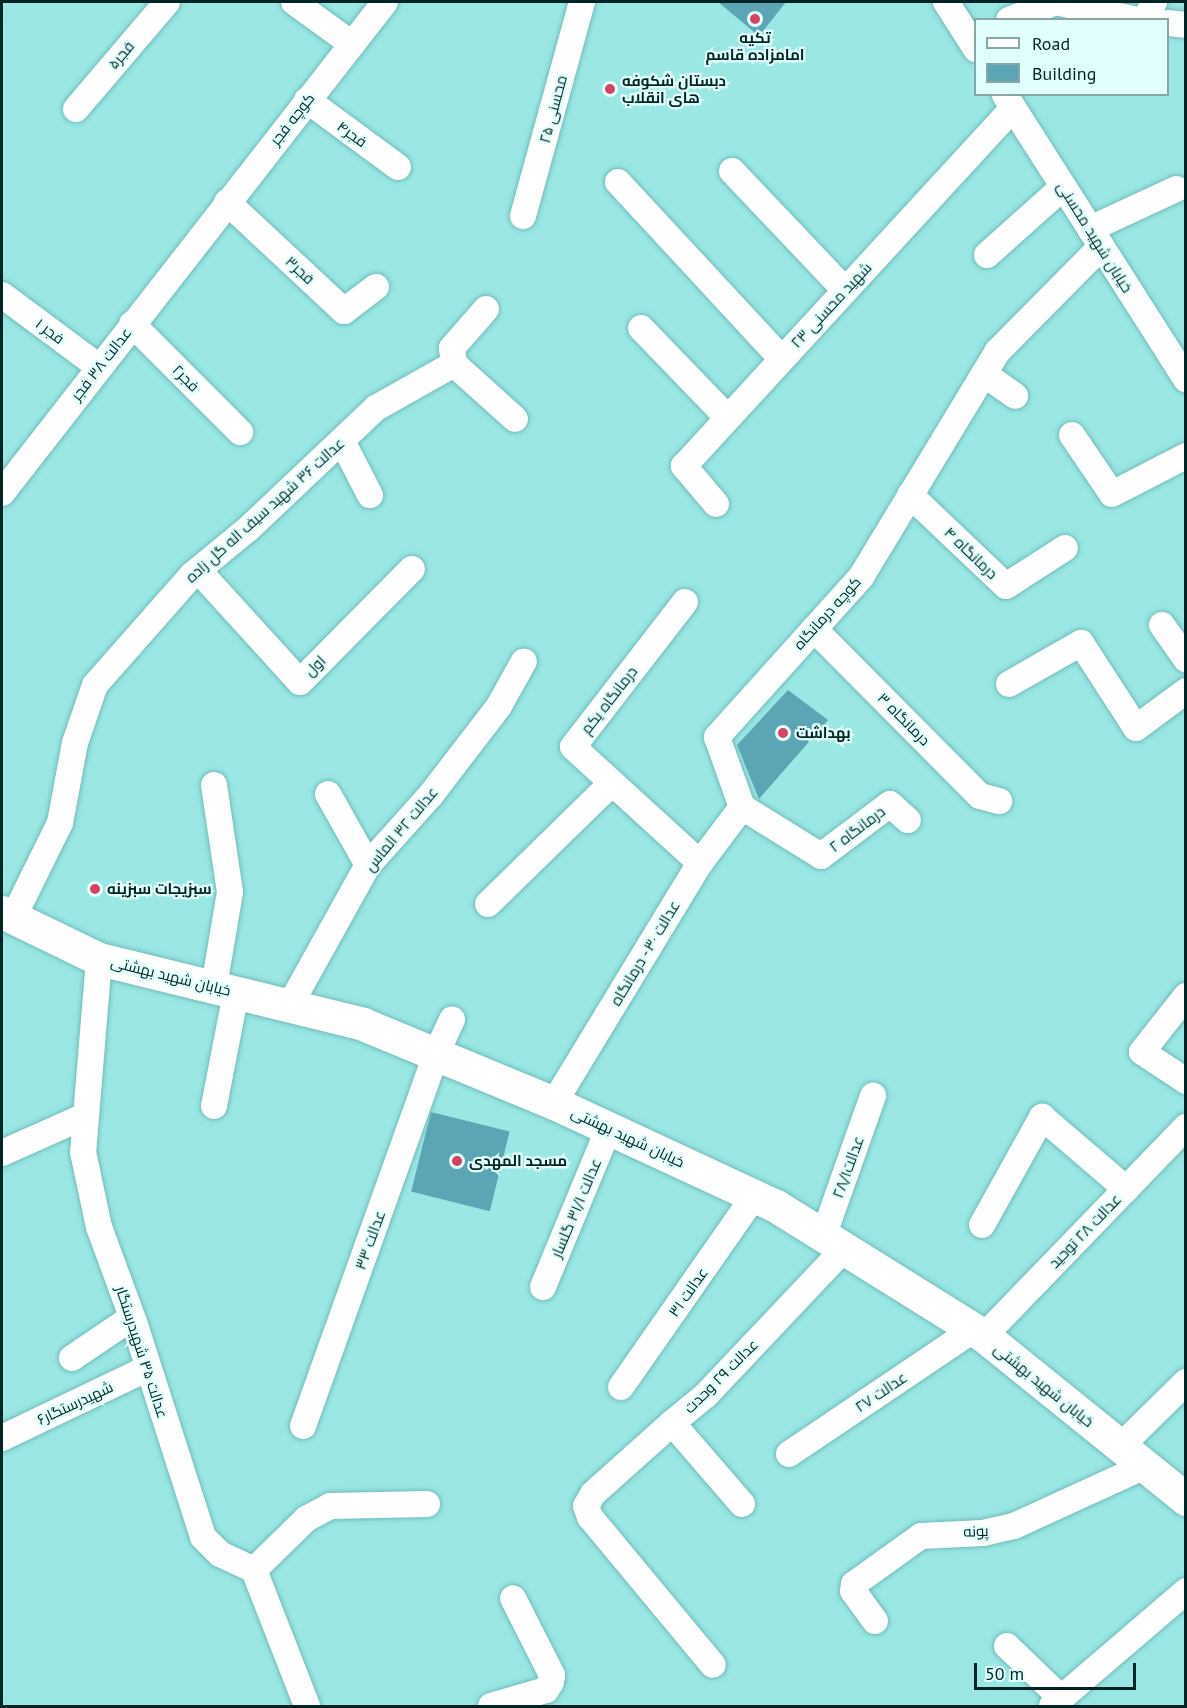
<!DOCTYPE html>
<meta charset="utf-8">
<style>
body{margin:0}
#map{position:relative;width:1187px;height:1708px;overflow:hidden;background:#9ae7e4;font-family:"PT Sans",Cairo,sans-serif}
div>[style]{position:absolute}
.building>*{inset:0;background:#5ba5b4;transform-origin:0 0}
.roads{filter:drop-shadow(0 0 2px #70bdbb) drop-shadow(0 0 2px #70bdbb)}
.street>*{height:26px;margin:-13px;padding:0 13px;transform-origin:13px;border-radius:13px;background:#fff}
.secondary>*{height:33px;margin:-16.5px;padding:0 16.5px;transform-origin:16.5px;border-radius:16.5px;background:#fff}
.dots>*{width:16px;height:16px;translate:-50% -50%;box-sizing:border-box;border:3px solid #e1fffd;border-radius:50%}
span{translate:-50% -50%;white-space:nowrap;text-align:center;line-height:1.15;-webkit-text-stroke:4.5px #e1fffd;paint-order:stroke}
.poi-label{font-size:15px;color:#032424;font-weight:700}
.left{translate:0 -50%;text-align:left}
.street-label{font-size:15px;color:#032424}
.frame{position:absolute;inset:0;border:3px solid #032424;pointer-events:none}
.legend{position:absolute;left:974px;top:18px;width:195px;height:78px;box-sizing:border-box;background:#e1fffd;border:2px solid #88a7a6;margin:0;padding:8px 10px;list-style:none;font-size:18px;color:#032424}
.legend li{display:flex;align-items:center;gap:12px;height:30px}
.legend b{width:30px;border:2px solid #88a7a6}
.scale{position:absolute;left:974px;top:1663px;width:162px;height:27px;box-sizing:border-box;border:3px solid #032424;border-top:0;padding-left:8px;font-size:18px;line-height:21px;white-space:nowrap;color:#032424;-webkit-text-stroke:4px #e1fffd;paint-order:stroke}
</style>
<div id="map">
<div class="building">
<i style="clip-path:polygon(718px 2px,786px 2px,759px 36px)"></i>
<i style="clip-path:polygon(788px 690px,828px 720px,759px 799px,737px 745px)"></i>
<i style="left:431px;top:1112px;width:81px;height:82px;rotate:14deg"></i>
</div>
<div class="roads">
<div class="street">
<i style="left:294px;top:2px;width:72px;rotate:35.9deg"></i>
<i style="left:946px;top:2px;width:56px;rotate:57.4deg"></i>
<i style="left:1009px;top:20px;width:50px;rotate:-21deg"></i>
<i style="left:1056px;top:2px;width:83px;rotate:12.5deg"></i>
<i style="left:1145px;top:20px;width:20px;rotate:-63deg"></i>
<i style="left:1168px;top:23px;width:18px;rotate:6deg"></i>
<i style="left:1005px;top:95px;width:337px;rotate:57.5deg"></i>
<i style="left:307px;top:100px;width:113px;rotate:36.4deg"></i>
<i style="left:76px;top:109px;width:140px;rotate:-49.6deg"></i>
<i style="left:732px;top:171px;width:164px;rotate:46.5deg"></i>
<i style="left:618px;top:182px;width:241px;rotate:47.2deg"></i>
<i style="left:227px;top:202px;width:160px;rotate:43deg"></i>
<i style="left:344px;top:311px;width:40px;rotate:-37deg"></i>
<i style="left:523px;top:216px;width:222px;rotate:-74.6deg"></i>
<i style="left:1090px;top:229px;width:95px;rotate:-24.9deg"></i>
<i style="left:987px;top:255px;width:102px;rotate:-41.8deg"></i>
<i style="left:2px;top:295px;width:121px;rotate:36.6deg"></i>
<i style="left:486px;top:309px;width:52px;rotate:131.1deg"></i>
<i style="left:452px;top:348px;width:16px;rotate:83deg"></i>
<i style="left:454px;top:364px;width:82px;rotate:42deg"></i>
<i style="left:132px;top:324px;width:153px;rotate:45deg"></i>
<i style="left:641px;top:328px;width:125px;rotate:46deg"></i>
<i style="left:984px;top:374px;width:38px;rotate:35deg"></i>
<i style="left:1072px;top:435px;width:71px;rotate:55.9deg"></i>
<i style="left:1112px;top:494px;width:83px;rotate:-27.2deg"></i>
<i style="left:342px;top:441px;width:61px;rotate:62.6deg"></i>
<i style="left:2px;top:493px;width:623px;rotate:-52.04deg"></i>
<i style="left:910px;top:495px;width:132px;rotate:43.5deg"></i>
<i style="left:1006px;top:586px;width:70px;rotate:-32.8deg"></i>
<i style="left:716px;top:504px;width:50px;rotate:-130.1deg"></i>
<i style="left:684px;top:466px;width:486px;rotate:-47.4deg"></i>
<i style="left:198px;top:570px;width:151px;rotate:47.7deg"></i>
<i style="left:300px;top:682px;width:159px;rotate:-45.3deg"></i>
<i style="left:685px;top:602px;width:183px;rotate:127.7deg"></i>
<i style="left:573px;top:747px;width:172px;rotate:42.4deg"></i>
<i style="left:1162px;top:625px;width:42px;rotate:54.8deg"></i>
<i style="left:814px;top:629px;width:235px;rotate:45.2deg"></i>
<i style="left:980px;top:796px;width:20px;rotate:15deg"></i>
<i style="left:1009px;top:684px;width:83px;rotate:-29.7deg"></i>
<i style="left:1081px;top:643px;width:101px;rotate:57.1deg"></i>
<i style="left:1136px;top:728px;width:62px;rotate:-36.5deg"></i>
<i style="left:214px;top:785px;width:108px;rotate:81.5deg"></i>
<i style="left:230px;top:892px;width:96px;rotate:99.6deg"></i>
<i style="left:328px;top:794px;width:81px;rotate:60.6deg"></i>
<i style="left:742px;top:807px;width:74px;rotate:-109.7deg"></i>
<i style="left:717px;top:737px;width:215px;rotate:-48deg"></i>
<i style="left:861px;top:577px;width:264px;rotate:-58.8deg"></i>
<i style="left:998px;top:351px;width:146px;rotate:-45.3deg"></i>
<i style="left:742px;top:807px;width:93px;rotate:31.8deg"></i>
<i style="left:821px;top:856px;width:86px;rotate:-37deg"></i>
<i style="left:890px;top:804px;width:24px;rotate:42deg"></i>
<i style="left:488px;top:904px;width:173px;rotate:-44.3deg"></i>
<i style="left:13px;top:918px;width:106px;rotate:-63.7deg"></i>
<i style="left:60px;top:823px;width:81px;rotate:-79.4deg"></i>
<i style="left:75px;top:743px;width:61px;rotate:-71deg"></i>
<i style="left:95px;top:685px;width:147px;rotate:-48.6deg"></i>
<i style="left:192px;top:575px;width:72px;rotate:-39.4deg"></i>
<i style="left:248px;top:529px;width:176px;rotate:-43.4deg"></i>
<i style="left:376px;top:408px;width:90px;rotate:-29.4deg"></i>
<i style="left:99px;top:959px;width:194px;rotate:94.7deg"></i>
<i style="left:83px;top:1152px;width:77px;rotate:78deg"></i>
<i style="left:99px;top:1227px;width:104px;rotate:69.8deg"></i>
<i style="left:135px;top:1325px;width:223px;rotate:72.2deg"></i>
<i style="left:203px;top:1537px;width:24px;rotate:45deg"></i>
<i style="left:220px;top:1554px;width:38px;rotate:25deg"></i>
<i style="left:254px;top:1570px;width:146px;rotate:68.7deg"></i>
<i style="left:1186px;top:996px;width:71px;rotate:128.2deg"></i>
<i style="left:1142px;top:1052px;width:53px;rotate:33.4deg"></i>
<i style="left:290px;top:1005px;width:160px;rotate:-60.9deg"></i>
<i style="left:368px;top:865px;width:93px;rotate:-48.1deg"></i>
<i style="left:430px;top:796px;width:113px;rotate:-52.5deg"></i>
<i style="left:499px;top:706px;width:51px;rotate:-60.9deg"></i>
<i style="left:554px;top:1103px;width:281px;rotate:-58.7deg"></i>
<i style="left:700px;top:863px;width:70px;rotate:-53.1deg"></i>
<i style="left:214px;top:1106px;width:115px;rotate:-79deg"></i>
<i style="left:2px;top:1153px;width:91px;rotate:-24deg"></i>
<i style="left:982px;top:1225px;width:124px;rotate:-60.9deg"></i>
<i style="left:1042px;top:1117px;width:111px;rotate:40.6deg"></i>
<i style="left:823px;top:1237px;width:150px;rotate:-70.5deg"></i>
<i style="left:543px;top:1287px;width:172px;rotate:-67.5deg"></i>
<i style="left:984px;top:1336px;width:291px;rotate:-46deg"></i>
<i style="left:72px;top:1358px;width:71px;rotate:-34.1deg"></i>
<i style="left:621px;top:1387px;width:233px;rotate:-55.1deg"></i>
<i style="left:672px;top:1423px;width:106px;rotate:138.1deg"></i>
<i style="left:593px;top:1494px;width:14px;rotate:120deg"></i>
<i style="left:586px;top:1506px;width:12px;rotate:70deg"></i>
<i style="left:590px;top:1517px;width:192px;rotate:50.3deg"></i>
<i style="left:303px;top:1426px;width:395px;rotate:-70.3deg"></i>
<i style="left:436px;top:1054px;width:38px;rotate:-65deg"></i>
<i style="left:2px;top:1438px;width:162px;rotate:-25.6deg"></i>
<i style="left:1120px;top:1447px;width:93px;rotate:-44.6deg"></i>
<i style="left:789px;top:1454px;width:222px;rotate:-34deg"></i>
<i style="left:742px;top:1504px;width:107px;rotate:-130.8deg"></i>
<i style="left:672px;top:1423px;width:44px;rotate:-39.5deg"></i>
<i style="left:706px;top:1395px;width:199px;rotate:-46.6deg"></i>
<i style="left:254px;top:1570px;width:73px;rotate:-44.4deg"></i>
<i style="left:306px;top:1519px;width:27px;rotate:-28deg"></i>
<i style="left:330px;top:1506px;width:97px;rotate:-1.2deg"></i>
<i style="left:875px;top:1621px;width:37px;rotate:-126deg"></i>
<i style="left:853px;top:1591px;width:7px;rotate:-82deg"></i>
<i style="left:854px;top:1584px;width:82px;rotate:-35.6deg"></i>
<i style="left:921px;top:1536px;width:62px;rotate:-2.8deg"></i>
<i style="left:983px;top:1533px;width:32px;rotate:-13deg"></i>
<i style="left:1014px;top:1526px;width:144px;rotate:-24.6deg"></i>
<i style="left:1007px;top:1646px;width:75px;rotate:43.9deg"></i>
<i style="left:491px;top:1706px;width:57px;rotate:-16.2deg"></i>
<i style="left:546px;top:1690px;width:9px;rotate:-58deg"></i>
<i style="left:551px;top:1682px;width:7px;rotate:-82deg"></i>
<i style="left:552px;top:1675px;width:86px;rotate:-116.9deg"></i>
<i style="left:1052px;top:1706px;width:177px;rotate:-40.6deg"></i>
</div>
<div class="secondary">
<i style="left:2px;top:912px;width:108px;rotate:25.9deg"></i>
<i style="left:99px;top:959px;width:272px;rotate:13.8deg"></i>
<i style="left:363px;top:1024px;width:207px;rotate:22.5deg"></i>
<i style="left:554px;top:1103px;width:245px;rotate:24.9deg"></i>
<i style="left:776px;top:1206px;width:245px;rotate:32deg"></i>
<i style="left:984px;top:1336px;width:260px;rotate:38.9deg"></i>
</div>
</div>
<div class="dots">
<i style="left:755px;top:19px;background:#d44460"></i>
<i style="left:610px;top:89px;background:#d44460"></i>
<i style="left:783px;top:733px;background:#d44460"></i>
<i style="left:95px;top:889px;background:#d44460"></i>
<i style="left:457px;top:1161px;background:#d44460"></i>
</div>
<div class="poi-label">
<span style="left:755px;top:46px">تکیه<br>امامزاده قاسم</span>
<span class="left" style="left:622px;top:89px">دبستان شکوفه<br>های انقلاب</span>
<span class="left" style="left:796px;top:733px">بهداشت</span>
<span class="left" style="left:107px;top:889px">سبزیجات سبزینه</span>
<span class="left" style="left:469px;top:1161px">مسجد المهدی</span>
</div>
<div class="street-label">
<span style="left:121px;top:55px;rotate:-50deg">فجر۵</span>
<span style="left:553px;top:109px;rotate:-75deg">محسنی ۲۵</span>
<span style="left:292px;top:119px;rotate:-52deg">کوچه فجر</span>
<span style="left:352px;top:134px;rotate:36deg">فجر۴</span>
<span style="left:1095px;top:237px;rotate:58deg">خیابان شهید محسنی</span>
<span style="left:300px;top:270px;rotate:43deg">فجر۳</span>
<span style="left:831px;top:305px;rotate:-47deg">شهید محسنی ۲۳</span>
<span style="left:50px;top:331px;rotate:37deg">فجر ۱</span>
<span style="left:101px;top:364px;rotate:-52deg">عدالت ۳۸ فجر</span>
<span style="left:186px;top:378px;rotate:45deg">فجر۲</span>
<span style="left:265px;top:510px;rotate:-42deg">عدالت ۳۶ شهید سیف اله گل زاده</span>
<span style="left:971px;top:553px;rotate:44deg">درمانگاه ۴</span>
<span style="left:827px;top:613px;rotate:-48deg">کوچه درمانگاه</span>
<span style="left:315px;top:666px;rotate:-45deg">اول</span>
<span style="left:609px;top:700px;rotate:-52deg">درمانگاه یکم</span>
<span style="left:904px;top:719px;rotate:45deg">درمانگاه ۳</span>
<span style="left:401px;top:829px;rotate:-50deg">عدالت ۳۲ الماس</span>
<span style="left:857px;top:829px;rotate:-37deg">درمانگاه ۲</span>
<span style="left:645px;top:953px;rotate:-59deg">عدالت ۳۰ - درمانگاه</span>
<span style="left:171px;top:976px;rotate:14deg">خیابان شهید بهشتی</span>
<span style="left:628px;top:1137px;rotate:25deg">خیابان شهید بهشتی</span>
<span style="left:848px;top:1167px;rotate:-70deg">عدالت۲۸/۱</span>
<span style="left:576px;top:1208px;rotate:-67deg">عدالت ۳۱/۱ گلسار</span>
<span style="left:1085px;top:1231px;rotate:-46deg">عدالت ۲۸ توحید</span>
<span style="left:370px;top:1240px;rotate:-70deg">عدالت ۳۳</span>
<span style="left:688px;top:1292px;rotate:-55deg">عدالت ۳۱</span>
<span style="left:142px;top:1352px;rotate:72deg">عدالت ۳۵ شهیدرستگار</span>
<span style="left:721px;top:1376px;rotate:-45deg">عدالت ۲۹ وحدت</span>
<span style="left:1044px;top:1385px;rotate:39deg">خیابان شهید بهشتی</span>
<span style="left:881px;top:1392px;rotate:-34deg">عدالت ۲۷</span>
<span style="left:75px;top:1403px;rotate:-25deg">شهیدرستگار۶</span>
<span style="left:976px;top:1531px;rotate:-2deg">پونه</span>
</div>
<div class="frame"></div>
<ul class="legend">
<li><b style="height:8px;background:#fff"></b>Road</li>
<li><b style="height:16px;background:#5ba5b4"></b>Building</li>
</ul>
<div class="scale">50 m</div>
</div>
